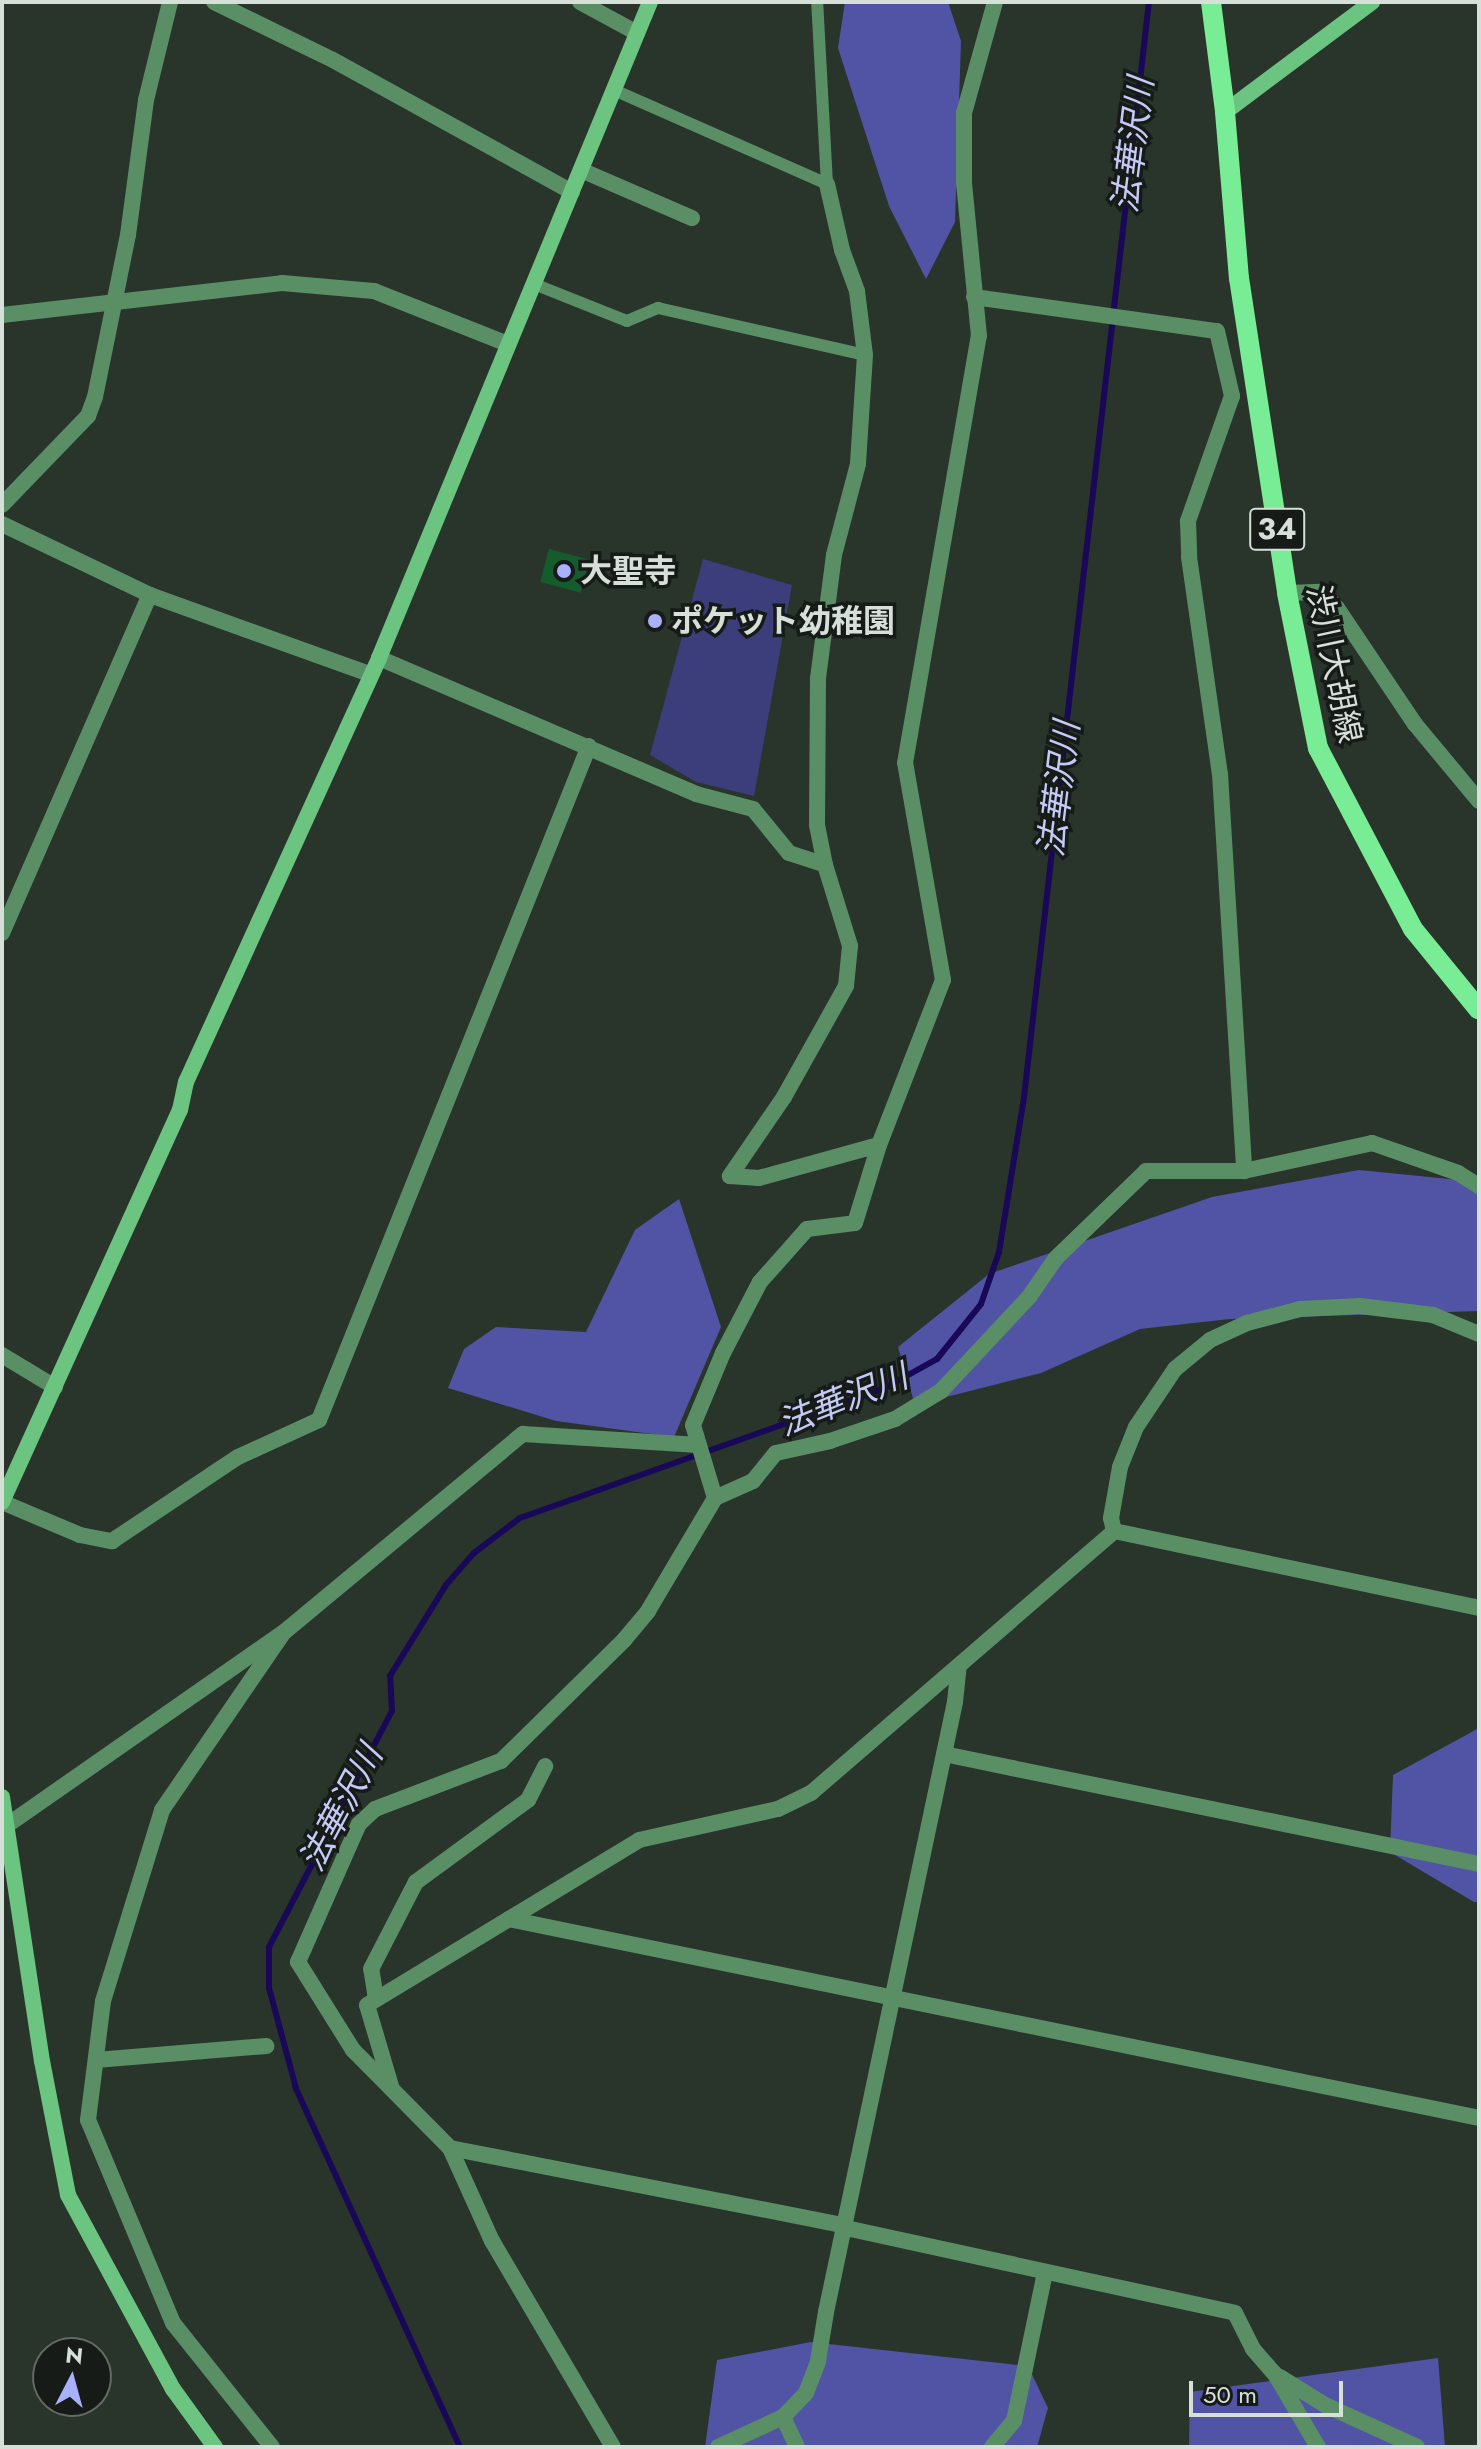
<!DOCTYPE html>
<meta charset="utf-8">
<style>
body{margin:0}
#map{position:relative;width:1481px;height:2449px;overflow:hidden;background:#29352b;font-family:Jost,"Noto Sans JP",sans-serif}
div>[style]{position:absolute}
.green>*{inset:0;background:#3c3d7b}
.forest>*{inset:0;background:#5153a5}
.stream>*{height:6px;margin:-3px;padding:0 3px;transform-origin:3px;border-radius:3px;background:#190758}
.building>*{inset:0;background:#155c2c;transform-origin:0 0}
.lane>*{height:12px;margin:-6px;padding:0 6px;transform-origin:6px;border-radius:6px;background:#5a8f66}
.street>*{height:16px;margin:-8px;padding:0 8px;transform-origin:8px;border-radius:8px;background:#5a8f66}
.secondary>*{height:16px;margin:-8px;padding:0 8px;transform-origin:8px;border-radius:8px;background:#6cc481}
.primary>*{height:20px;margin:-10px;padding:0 10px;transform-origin:10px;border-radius:10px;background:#79ed96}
.dots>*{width:22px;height:22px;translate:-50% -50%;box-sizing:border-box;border:4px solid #161b17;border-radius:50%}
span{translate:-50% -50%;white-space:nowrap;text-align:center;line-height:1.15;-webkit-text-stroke:7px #161b17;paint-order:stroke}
.shield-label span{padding:2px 6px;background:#161b17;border:2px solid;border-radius:6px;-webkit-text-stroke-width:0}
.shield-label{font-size:30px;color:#d7dfd9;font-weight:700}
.poi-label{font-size:32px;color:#d7dfd9;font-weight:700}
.left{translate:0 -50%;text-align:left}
.street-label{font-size:32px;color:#d7dfd9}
.water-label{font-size:34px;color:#c4c9f6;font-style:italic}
.frame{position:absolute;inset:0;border:4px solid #d7dfd9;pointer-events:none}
.north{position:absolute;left:32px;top:2337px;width:80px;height:80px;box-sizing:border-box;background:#161b17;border:2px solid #636965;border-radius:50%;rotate:6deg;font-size:22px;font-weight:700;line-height:32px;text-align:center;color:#d7dfd9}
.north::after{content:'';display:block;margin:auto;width:28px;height:36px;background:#a9b0fc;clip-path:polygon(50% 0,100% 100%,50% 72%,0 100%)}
.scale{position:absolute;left:1189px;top:2381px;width:154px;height:36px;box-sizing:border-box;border:4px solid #d7dfd9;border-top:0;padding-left:10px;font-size:24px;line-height:28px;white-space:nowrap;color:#d7dfd9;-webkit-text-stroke:6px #161b17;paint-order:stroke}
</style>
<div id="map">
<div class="green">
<i style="clip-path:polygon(703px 559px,792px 585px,754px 796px,696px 782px,650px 755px)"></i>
</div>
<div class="forest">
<i style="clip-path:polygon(845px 2px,948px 2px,961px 41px,955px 222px,926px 279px,889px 206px,838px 48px)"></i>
<i style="clip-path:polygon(1359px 1170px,1479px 1182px,1479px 1311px,1230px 1319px,1140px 1329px,1041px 1373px,915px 1405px,898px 1347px,989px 1274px,1212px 1197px)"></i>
<i style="clip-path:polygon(679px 1199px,721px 1327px,674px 1437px,556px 1421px,448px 1388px,464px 1349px,496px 1327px,586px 1332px,635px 1230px)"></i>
<i style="clip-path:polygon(1479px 1728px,1479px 1902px,1474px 1902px,1390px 1852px,1393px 1775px)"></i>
<i style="clip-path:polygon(811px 2342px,1028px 2366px,1048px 2408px,1037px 2447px,705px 2447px,717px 2360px)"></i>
<i style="clip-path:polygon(1438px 2358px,1445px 2447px,1189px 2447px,1190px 2392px)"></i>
</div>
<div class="stream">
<i style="left:460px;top:2447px;width:395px;rotate:-114.6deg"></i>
<i style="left:296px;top:2088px;width:104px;rotate:-105.1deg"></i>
<i style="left:269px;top:1988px;width:41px;rotate:-90deg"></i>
<i style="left:269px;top:1947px;width:266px;rotate:-62.5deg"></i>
<i style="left:392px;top:1711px;width:35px;rotate:-93deg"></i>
<i style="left:390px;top:1676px;width:107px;rotate:-58.4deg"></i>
<i style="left:446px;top:1585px;width:43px;rotate:-48.8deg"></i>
<i style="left:474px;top:1553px;width:58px;rotate:-37.3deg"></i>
<i style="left:520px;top:1518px;width:385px;rotate:-19.6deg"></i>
<i style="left:883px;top:1389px;width:62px;rotate:-29.1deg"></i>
<i style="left:937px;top:1359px;width:70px;rotate:-51.3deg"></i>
<i style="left:981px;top:1304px;width:55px;rotate:-70.9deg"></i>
<i style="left:999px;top:1252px;width:157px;rotate:-80.8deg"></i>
<i style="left:1024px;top:1097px;width:1102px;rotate:-83.49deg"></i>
</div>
<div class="building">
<i style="left:549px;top:549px;width:42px;height:34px;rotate:15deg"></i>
</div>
<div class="lane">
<i style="left:614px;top:90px;width:233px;rotate:23.8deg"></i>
<i style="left:827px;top:184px;width:182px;rotate:-93.1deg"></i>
<i style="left:534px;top:284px;width:100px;rotate:21.7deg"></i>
<i style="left:627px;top:321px;width:34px;rotate:-23deg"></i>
<i style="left:658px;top:308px;width:212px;rotate:12.8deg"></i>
</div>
<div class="street">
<i style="left:214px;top:2px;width:132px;rotate:26deg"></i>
<i style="left:333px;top:60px;width:273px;rotate:28.9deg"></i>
<i style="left:580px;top:2px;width:65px;rotate:28.5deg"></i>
<i style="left:581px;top:170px;width:121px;rotate:23.4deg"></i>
<i style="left:827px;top:184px;width:68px;rotate:77.2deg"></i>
<i style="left:842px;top:250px;width:44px;rotate:69.9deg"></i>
<i style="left:857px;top:291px;width:64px;rotate:82.9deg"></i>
<i style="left:865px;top:355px;width:109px;rotate:93.7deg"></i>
<i style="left:858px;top:464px;width:94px;rotate:104.8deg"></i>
<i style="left:834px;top:555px;width:125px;rotate:97.4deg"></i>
<i style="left:818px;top:679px;width:146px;rotate:90.4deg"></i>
<i style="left:817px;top:825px;width:41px;rotate:78.7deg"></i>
<i style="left:825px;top:865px;width:85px;rotate:72.8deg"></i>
<i style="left:850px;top:946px;width:40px;rotate:95.7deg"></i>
<i style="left:846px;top:986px;width:127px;rotate:119.2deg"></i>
<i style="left:784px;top:1097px;width:96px;rotate:124.4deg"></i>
<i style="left:730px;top:1176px;width:29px;rotate:4deg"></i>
<i style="left:759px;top:1178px;width:124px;rotate:-15.4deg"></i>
<i style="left:974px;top:297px;width:245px;rotate:8deg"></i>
<i style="left:1217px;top:331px;width:67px;rotate:77deg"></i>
<i style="left:1232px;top:396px;width:133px;rotate:109.4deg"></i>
<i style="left:1188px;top:521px;width:36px;rotate:88deg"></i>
<i style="left:1189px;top:557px;width:219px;rotate:81.9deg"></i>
<i style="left:1220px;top:774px;width:398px;rotate:86.5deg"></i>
<i style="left:2px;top:315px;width:282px;rotate:-6.5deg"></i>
<i style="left:282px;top:283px;width:92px;rotate:5deg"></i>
<i style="left:374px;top:291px;width:144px;rotate:21.6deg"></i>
<i style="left:2px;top:505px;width:124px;rotate:-46deg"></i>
<i style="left:88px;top:416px;width:20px;rotate:-70deg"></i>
<i style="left:95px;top:397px;width:165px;rotate:-78.5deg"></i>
<i style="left:128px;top:235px;width:136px;rotate:-82.4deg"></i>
<i style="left:146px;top:100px;width:101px;rotate:-76.2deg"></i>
<i style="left:2px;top:524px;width:164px;rotate:25.6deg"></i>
<i style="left:150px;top:595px;width:234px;rotate:19.8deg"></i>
<i style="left:1287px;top:593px;width:35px;rotate:-2deg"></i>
<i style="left:1322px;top:592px;width:22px;rotate:47deg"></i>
<i style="left:1337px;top:608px;width:140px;rotate:56.1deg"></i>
<i style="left:1415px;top:724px;width:100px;rotate:50.3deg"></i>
<i style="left:379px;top:658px;width:345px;rotate:23.2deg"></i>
<i style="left:696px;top:794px;width:59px;rotate:14.7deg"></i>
<i style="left:753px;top:809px;width:57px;rotate:50.7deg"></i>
<i style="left:789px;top:853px;width:38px;rotate:18deg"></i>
<i style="left:2px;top:933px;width:369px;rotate:-66.4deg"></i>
<i style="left:2px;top:1355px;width:62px;rotate:31.1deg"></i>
<i style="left:715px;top:1498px;width:76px;rotate:-106.8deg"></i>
<i style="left:693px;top:1425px;width:78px;rotate:-67.4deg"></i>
<i style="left:723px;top:1353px;width:80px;rotate:-62.5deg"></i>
<i style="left:760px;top:1282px;width:71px;rotate:-48.4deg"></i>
<i style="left:807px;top:1229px;width:48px;rotate:-7.1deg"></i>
<i style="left:855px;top:1223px;width:82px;rotate:-72.9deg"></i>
<i style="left:879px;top:1145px;width:177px;rotate:-68.8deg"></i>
<i style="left:943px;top:980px;width:220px;rotate:-99.9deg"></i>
<i style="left:905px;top:763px;width:433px;rotate:-80.2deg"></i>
<i style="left:979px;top:336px;width:155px;rotate:-95.6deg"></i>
<i style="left:964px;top:182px;width:69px;rotate:-90deg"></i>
<i style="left:964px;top:113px;width:115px;rotate:-74.4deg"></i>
<i style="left:2px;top:1502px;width:85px;rotate:22.9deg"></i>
<i style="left:80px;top:1535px;width:33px;rotate:11deg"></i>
<i style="left:112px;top:1541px;width:151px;rotate:-33.7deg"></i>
<i style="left:238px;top:1457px;width:89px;rotate:-24.6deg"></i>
<i style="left:319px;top:1420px;width:726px;rotate:-68.17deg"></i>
<i style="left:1114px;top:1531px;width:13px;rotate:-103deg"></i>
<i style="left:1111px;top:1518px;width:52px;rotate:-80deg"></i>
<i style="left:1120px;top:1467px;width:43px;rotate:-68.2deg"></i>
<i style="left:1136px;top:1427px;width:70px;rotate:-56.1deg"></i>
<i style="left:1175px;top:1369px;width:45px;rotate:-39.6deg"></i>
<i style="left:1210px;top:1340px;width:41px;rotate:-24.7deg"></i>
<i style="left:1247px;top:1323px;width:55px;rotate:-14.8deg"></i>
<i style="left:1300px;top:1309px;width:60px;rotate:-2.9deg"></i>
<i style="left:1360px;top:1306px;width:74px;rotate:7deg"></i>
<i style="left:1433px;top:1315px;width:50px;rotate:22.4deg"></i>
<i style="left:1114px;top:1531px;width:373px;rotate:11.9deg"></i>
<i style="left:944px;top:1754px;width:546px;rotate:11.62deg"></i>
<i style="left:6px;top:1826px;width:338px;rotate:-34.9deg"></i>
<i style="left:283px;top:1633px;width:312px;rotate:-39.7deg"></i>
<i style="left:523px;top:1434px;width:176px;rotate:3.6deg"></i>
<i style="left:509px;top:1919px;width:990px;rotate:11.59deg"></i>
<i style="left:376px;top:1999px;width:30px;rotate:-99deg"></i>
<i style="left:371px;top:1969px;width:98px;rotate:-62.7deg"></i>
<i style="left:416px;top:1882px;width:139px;rotate:-36.2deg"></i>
<i style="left:528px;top:1800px;width:38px;rotate:-63deg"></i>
<i style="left:96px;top:2060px;width:171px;rotate:-4.7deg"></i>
<i style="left:391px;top:2086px;width:84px;rotate:-106.5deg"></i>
<i style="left:367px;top:2005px;width:318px;rotate:-31.2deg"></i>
<i style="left:639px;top:1840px;width:142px;rotate:-12.6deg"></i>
<i style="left:778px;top:1809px;width:37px;rotate:-26deg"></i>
<i style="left:811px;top:1793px;width:401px;rotate:-40.8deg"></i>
<i style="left:450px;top:2148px;width:404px;rotate:11.1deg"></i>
<i style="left:846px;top:2228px;width:398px;rotate:12.3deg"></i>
<i style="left:1235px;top:2313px;width:40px;rotate:63.4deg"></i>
<i style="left:1253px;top:2349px;width:33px;rotate:49deg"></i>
<i style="left:1275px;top:2374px;width:85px;rotate:59.5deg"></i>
<i style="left:1280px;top:2377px;width:53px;rotate:31.9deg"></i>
<i style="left:1325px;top:2405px;width:101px;rotate:24.5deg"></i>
<i style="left:783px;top:2417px;width:33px;rotate:65deg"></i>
<i style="left:272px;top:2447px;width:159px;rotate:-128.6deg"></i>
<i style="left:173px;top:2323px;width:220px;rotate:-112.7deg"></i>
<i style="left:88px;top:2120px;width:120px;rotate:-82.8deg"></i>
<i style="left:103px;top:2001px;width:200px;rotate:-72.8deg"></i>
<i style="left:162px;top:1810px;width:214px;rotate:-55.6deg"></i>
<i style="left:613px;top:2447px;width:239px;rotate:-120.4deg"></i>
<i style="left:492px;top:2241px;width:102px;rotate:-114.3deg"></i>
<i style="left:450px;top:2148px;width:138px;rotate:-134.7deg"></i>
<i style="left:353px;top:2050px;width:104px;rotate:-122deg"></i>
<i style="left:298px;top:1962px;width:151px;rotate:-66.2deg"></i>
<i style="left:359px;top:1824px;width:22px;rotate:-43deg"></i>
<i style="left:375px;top:1809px;width:135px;rotate:-20.9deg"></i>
<i style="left:501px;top:1761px;width:173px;rotate:-44.5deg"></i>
<i style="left:624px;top:1640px;width:38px;rotate:-50deg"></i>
<i style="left:648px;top:1611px;width:131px;rotate:-59.3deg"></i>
<i style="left:715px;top:1498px;width:42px;rotate:-24.1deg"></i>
<i style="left:753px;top:1481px;width:36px;rotate:-51deg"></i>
<i style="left:776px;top:1453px;width:55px;rotate:-12.5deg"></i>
<i style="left:830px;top:1441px;width:69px;rotate:-18.7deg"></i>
<i style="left:895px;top:1419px;width:54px;rotate:-31.3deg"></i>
<i style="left:941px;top:1391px;width:129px;rotate:-46.9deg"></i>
<i style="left:1029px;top:1297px;width:47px;rotate:-55.3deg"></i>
<i style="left:1056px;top:1258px;width:125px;rotate:-44deg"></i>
<i style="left:1146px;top:1171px;width:98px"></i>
<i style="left:1244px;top:1171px;width:131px;rotate:-12.3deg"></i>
<i style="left:1372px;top:1143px;width:91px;rotate:19.2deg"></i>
<i style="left:1458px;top:1173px;width:25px;rotate:32deg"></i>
<i style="left:718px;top:2447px;width:72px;rotate:-24.8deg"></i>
<i style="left:783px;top:2417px;width:33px;rotate:-46deg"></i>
<i style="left:806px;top:2393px;width:34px;rotate:-69deg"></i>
<i style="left:818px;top:2361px;width:50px;rotate:-80.7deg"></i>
<i style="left:826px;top:2312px;width:623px;rotate:-78.06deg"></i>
<i style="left:955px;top:1702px;width:36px;rotate:-84deg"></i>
<i style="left:992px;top:2447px;width:34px;rotate:-50deg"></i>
<i style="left:1014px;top:2421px;width:152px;rotate:-78.2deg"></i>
</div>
<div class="secondary">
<i style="left:1225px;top:112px;width:184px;rotate:-36.8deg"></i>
<i style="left:2px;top:1502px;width:431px;rotate:-65.6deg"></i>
<i style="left:180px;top:1110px;width:29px;rotate:-78deg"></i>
<i style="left:186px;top:1082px;width:466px;rotate:-65.5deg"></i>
<i style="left:379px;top:658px;width:710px;rotate:-67.55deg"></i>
<i style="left:2px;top:1797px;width:267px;rotate:81.4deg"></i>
<i style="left:42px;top:2061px;width:136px;rotate:79deg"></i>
<i style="left:68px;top:2195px;width:221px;rotate:61.6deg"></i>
<i style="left:173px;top:2389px;width:72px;rotate:54.1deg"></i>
</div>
<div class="primary">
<i style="left:1211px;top:2px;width:111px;rotate:82.7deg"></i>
<i style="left:1225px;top:112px;width:167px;rotate:85.2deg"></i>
<i style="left:1239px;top:278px;width:319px;rotate:81.3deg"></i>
<i style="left:1287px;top:593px;width:158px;rotate:78.7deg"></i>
<i style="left:1318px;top:748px;width:204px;rotate:62.3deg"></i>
<i style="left:1413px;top:929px;width:104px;rotate:50.8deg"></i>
</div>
<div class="dots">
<i style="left:564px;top:571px;background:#a9b0fc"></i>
<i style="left:655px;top:621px;background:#a9b0fc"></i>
</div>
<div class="shield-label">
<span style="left:1277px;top:529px">34</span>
</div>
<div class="poi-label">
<span class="left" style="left:580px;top:571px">大聖寺</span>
<span class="left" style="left:671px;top:621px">ポケット幼稚園</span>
</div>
<div class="street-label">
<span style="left:1334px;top:664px;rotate:78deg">渋川大胡線</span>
</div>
<div class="water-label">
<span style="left:1133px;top:145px;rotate:-83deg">法華沢川</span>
<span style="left:1059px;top:789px;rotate:-83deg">法華沢川</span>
<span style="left:843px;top:1400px;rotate:-22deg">法華沢川</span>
<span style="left:341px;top:1808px;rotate:-62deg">法華沢川</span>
</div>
<div class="frame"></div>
<div class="north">N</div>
<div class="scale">50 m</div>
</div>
